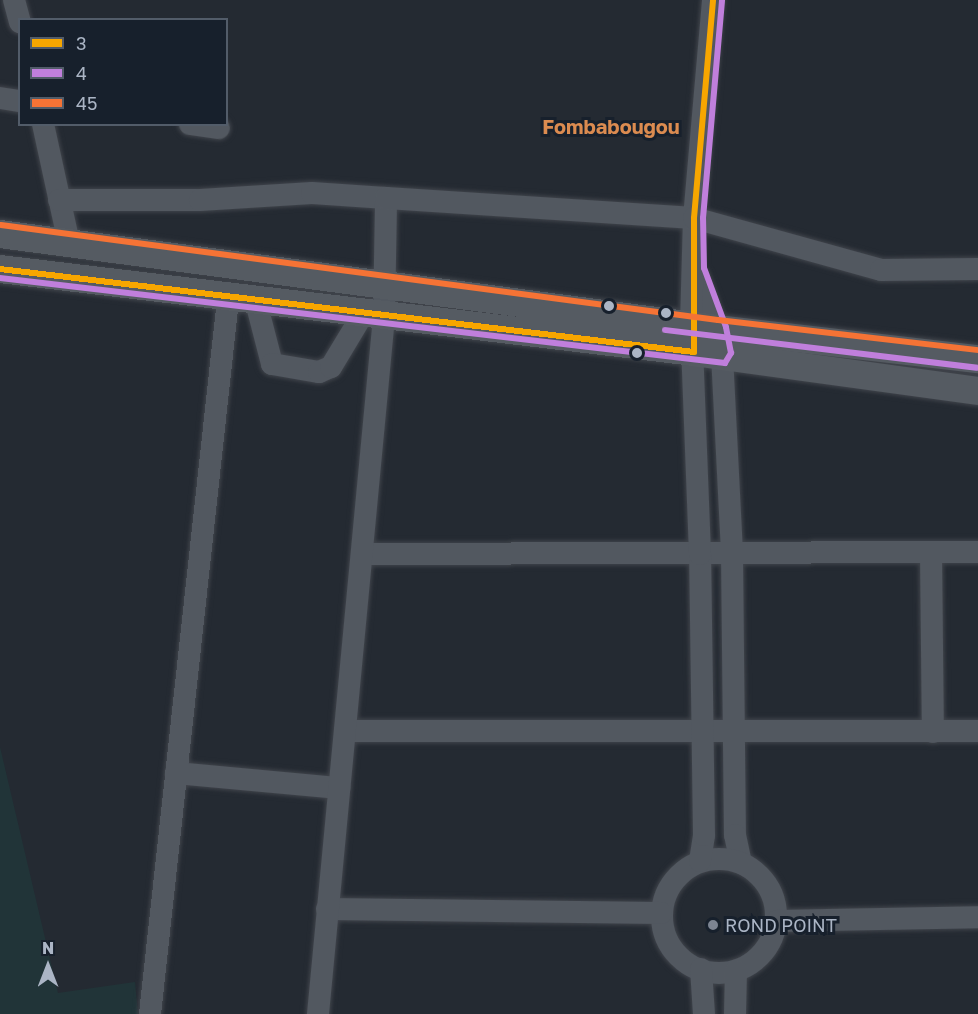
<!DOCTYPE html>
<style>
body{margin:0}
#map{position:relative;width:978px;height:1014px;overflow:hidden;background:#242a32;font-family:"Golos Text",sans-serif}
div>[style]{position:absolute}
.green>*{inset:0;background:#213438}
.roads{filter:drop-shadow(0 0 2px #40444b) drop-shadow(0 0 2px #40444b)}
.minor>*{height:22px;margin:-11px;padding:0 11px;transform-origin:11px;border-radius:11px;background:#525860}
.minor>.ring{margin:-11px;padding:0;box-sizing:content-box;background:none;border:22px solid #525860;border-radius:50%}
.major>*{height:28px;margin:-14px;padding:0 14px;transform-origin:14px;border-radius:14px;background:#555b62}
.bus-1>*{height:6px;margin:-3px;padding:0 3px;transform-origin:3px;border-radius:3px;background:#f7a600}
.bus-2>*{height:6px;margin:-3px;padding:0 3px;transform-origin:3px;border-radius:3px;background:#c07fdc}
.bus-3>*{height:6px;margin:-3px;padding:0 3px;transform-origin:3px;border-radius:3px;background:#f57335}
.dots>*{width:16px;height:16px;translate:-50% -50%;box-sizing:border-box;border:3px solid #17202c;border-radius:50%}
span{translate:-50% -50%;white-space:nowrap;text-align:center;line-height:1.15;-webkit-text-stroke:6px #17202c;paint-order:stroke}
.poi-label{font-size:18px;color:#abb5c5}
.left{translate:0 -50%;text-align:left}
.neighbourhood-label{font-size:20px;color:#db8b50;font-weight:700}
.legend{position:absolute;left:18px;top:18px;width:210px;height:108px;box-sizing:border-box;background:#17202c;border:2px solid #525c69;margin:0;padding:8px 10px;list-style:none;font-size:18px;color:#abb5c5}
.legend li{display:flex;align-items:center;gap:12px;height:30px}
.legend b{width:30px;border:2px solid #525c69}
.north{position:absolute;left:18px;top:936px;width:60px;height:60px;-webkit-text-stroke:4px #17202c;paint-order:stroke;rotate:0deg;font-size:16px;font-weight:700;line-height:24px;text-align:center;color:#abb5c5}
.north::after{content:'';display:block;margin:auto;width:21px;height:27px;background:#abb5c5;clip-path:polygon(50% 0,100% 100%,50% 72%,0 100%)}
</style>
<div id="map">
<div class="green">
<i style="clip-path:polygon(0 747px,58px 993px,135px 982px,138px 1014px,0 1014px)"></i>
</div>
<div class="roads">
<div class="minor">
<i style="left:14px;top:0;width:23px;rotate:75deg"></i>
<i style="left:0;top:98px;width:20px;rotate:9deg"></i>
<i style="left:43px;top:124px;width:122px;rotate:77.7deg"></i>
<i style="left:190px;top:124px;width:29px;rotate:8deg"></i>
<i style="left:59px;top:200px;width:141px"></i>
<i style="left:200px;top:200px;width:112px;rotate:-3.6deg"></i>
<i style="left:312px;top:193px;width:74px;rotate:3.9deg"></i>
<i style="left:698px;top:277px;width:55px;rotate:69.9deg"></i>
<i style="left:717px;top:329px;width:26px;rotate:79deg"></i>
<i style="left:722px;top:355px;width:199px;rotate:87.1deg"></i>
<i style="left:732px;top:554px;width:281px;rotate:89.4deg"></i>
<i style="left:735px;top:835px;width:29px;rotate:78deg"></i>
<i style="left:256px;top:302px;width:64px;rotate:75.5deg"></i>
<i style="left:272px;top:364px;width:48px;rotate:9.7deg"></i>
<i style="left:319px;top:372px;width:13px;rotate:-23deg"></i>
<i style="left:331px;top:367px;width:62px;rotate:-58.9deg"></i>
<i style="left:931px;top:552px;width:180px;rotate:89.4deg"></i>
<i style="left:363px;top:554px;width:615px;rotate:-0.19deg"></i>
<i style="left:345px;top:731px;width:633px"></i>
<i style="left:176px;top:773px;width:164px;rotate:5.3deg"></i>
<i class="ring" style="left:662px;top:859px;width:92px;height:92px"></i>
<i style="left:700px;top:861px;width:26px;rotate:-81deg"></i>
<i style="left:704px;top:835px;width:281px;rotate:-90.8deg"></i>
<i style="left:700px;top:554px;width:230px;rotate:-92.2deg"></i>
<i style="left:691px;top:324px;width:106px;rotate:-88.4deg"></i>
<i style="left:694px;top:218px;width:219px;rotate:-85deg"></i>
<i style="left:327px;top:909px;width:334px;rotate:0.7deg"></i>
<i style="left:777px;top:921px;width:201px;rotate:-1.1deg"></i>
<i style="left:701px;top:969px;width:45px;rotate:86.2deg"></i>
<i style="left:150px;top:1014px;width:719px;rotate:-83.77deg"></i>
<i style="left:318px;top:1014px;width:700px;rotate:-84.59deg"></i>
<i style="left:384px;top:317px;width:119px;rotate:-89deg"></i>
<i style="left:386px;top:198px;width:309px;rotate:3.7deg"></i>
<i style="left:694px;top:218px;width:194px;rotate:15.5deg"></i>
<i style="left:881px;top:270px;width:97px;rotate:-0.6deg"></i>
<i style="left:735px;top:1014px;width:43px;rotate:-88.7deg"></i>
</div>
<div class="major">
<i style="left:0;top:234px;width:723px;rotate:7.55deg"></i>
<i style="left:717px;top:329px;width:263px;rotate:6.6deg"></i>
<i style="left:0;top:269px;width:699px;rotate:6.82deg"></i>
<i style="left:694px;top:352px;width:287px;rotate:7.8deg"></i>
</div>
</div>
<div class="bus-1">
<i style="left:0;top:269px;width:699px;rotate:6.82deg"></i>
<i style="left:694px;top:352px;width:134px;rotate:-90deg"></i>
<i style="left:694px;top:218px;width:219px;rotate:-85deg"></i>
</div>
<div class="bus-2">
<i style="left:0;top:278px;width:730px;rotate:6.69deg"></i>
<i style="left:725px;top:363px;width:12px;rotate:-59deg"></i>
<i style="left:731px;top:353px;width:26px;rotate:-101deg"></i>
<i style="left:726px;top:327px;width:63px;rotate:-110.4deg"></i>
<i style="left:704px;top:268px;width:50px;rotate:-91.1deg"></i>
<i style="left:703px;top:218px;width:218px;rotate:-85deg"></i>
<i style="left:665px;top:330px;width:314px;rotate:6.9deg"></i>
</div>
<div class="bus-3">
<i style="left:1px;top:225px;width:723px;rotate:7.55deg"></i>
<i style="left:718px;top:320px;width:262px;rotate:6.6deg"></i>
</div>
<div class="dots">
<i style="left:609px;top:306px;background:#abb5c5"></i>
<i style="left:666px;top:313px;background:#abb5c5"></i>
<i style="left:637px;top:353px;background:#abb5c5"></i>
<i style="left:713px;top:925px;background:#7c8492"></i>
</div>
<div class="poi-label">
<span class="left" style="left:725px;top:925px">ROND POINT</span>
</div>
<div class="neighbourhood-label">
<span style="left:611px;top:126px">Fombabougou</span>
</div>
<ul class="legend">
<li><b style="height:8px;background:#f7a600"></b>3</li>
<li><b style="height:8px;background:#c07fdc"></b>4</li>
<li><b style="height:8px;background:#f57335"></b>45</li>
</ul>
<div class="north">N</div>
</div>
